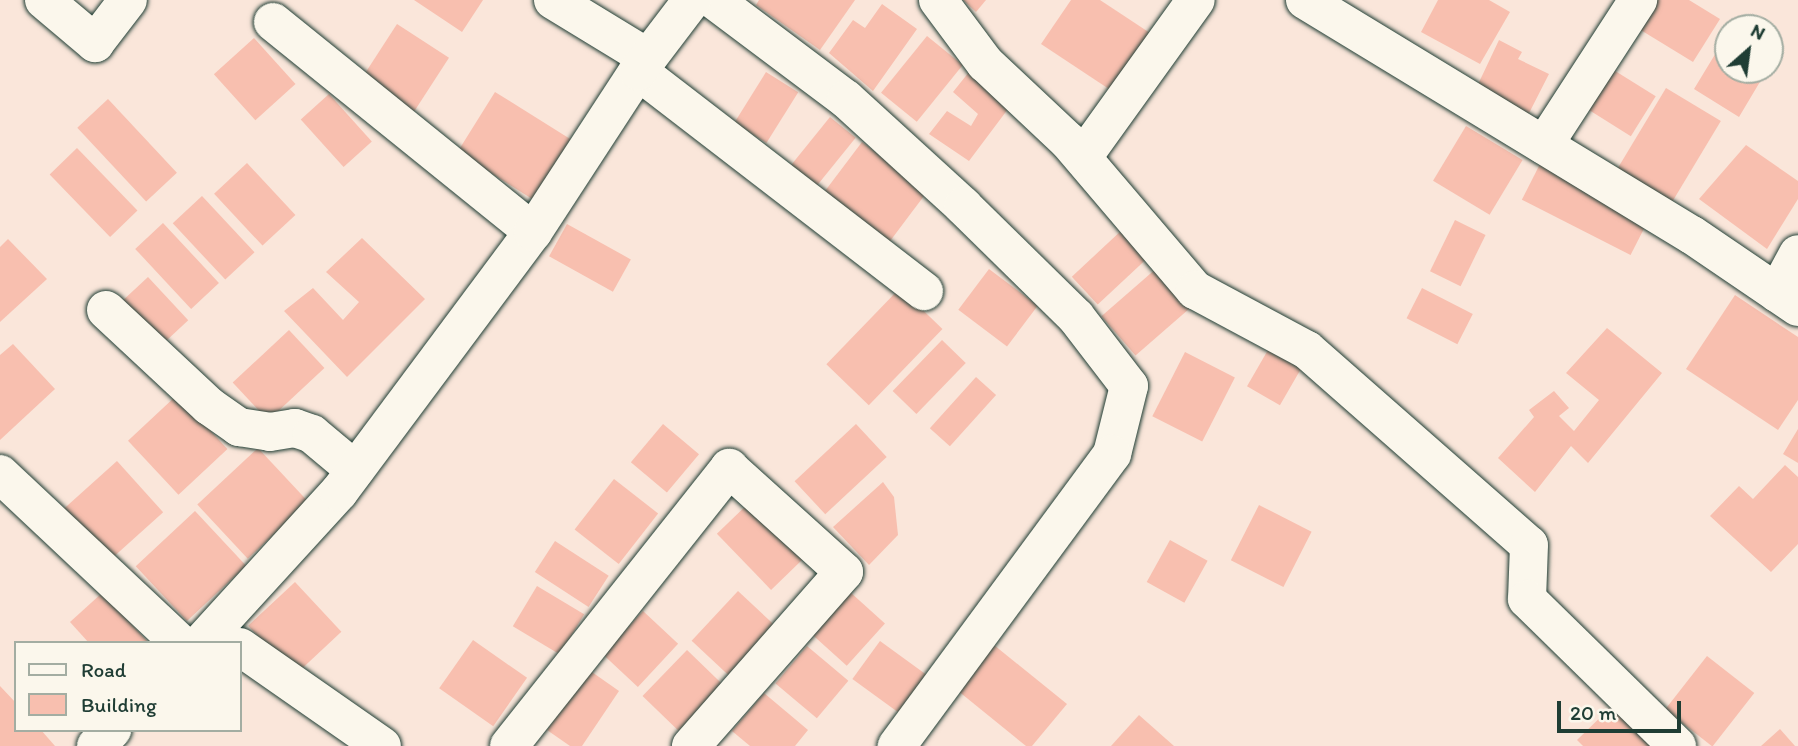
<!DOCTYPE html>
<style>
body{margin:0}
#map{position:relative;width:1798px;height:746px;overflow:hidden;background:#fae6da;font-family:Itim,sans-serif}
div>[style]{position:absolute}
.building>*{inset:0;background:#f8bfaf;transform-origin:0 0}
.roads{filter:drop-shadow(0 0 2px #1f3d34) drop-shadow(0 0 2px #1f3d34)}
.minor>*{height:38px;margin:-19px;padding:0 19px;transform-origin:19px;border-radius:19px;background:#fbf7ec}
.tertiary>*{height:38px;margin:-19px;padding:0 19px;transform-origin:19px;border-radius:19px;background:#fbf7ec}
span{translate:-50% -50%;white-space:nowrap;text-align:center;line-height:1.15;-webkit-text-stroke:7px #fbf7ec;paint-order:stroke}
.legend{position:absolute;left:14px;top:641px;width:228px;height:91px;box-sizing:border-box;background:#fbf7ec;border:2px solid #a3ada2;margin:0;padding:9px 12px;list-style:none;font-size:21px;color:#1f3d34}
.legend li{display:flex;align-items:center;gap:14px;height:35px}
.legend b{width:35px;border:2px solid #a3ada2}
.north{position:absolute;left:1714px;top:14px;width:70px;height:70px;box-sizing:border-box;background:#fbf7ec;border:2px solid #a3ada2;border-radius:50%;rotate:28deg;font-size:19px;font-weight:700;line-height:28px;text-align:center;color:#1f3d34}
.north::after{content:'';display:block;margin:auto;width:24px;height:32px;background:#1f3d34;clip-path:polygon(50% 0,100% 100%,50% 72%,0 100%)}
.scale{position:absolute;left:1557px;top:701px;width:124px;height:32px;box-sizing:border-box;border:4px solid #1f3d34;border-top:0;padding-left:9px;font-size:21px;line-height:24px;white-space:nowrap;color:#1f3d34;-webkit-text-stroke:5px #fbf7ec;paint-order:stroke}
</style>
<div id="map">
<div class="building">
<i style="clip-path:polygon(414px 0,483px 0,462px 32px)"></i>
<i style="clip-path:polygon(759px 0,855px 0,820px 50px,756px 5px)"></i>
<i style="clip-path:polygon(963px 0,986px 0,976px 12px)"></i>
<i style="clip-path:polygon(1071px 0,1100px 0,1150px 33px,1112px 91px,1041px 44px)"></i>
<i style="clip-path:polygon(1438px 0,1489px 0,1510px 12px,1480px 64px,1421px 32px)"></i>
<i style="clip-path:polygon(1657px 0,1689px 0,1720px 19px,1693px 62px,1639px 29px)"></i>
<i style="clip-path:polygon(882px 4px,917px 29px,873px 91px,829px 53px,853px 20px,865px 28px)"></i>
<i style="left:397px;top:24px;width:62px;height:64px;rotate:33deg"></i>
<i style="clip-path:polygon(1728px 33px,1728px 70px,1767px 70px,1739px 117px,1694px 89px)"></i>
<i style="left:927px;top:36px;width:46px;height:73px;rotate:39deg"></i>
<i style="left:254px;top:38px;width:62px;height:54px;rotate:48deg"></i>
<i style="clip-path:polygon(1770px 38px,1783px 45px,1770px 66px)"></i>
<i style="clip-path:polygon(1499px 40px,1522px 52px,1518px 59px,1549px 74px,1525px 121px,1473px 95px)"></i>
<i style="left:1604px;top:64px;width:61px;height:47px;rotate:32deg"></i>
<i style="left:766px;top:72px;width:38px;height:60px;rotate:32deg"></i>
<i style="clip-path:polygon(969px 72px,1008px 109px,969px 161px,929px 134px,947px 111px,971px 126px,978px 114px,953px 92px)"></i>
<i style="left:1666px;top:88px;width:64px;height:99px;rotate:31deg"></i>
<i style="left:495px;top:92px;width:92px;height:71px;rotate:32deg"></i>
<i style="left:329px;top:94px;width:64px;height:38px;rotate:48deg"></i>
<i style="left:108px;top:99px;width:101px;height:42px;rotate:47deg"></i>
<i style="left:830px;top:117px;width:33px;height:71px;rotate:39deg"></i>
<i style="left:1466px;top:126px;width:66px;height:64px;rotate:31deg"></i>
<i style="left:862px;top:142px;width:82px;height:63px;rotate:37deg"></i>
<i style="clip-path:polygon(1746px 145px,1798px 181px,1798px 199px,1767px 249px,1699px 199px)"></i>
<i style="left:77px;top:148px;width:87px;height:38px;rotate:46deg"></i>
<i style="left:247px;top:163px;width:71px;height:45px;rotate:47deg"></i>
<i style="left:1540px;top:164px;width:122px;height:40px;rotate:27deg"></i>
<i style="left:202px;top:196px;width:77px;height:40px;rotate:47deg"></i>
<i style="left:1455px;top:220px;width:34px;height:57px;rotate:26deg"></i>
<i style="left:163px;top:223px;width:82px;height:38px;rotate:47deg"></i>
<i style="left:567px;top:224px;width:73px;height:37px;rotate:29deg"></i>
<i style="left:1123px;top:229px;width:38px;height:70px;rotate:47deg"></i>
<i style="clip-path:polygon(362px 238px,425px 299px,347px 377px,284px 311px,313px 288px,343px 320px,359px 302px,326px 272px)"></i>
<i style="clip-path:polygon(8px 239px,47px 279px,0 322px,0 247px)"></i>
<i style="left:1158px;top:267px;width:52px;height:75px;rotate:49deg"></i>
<i style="left:989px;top:269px;width:61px;height:51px;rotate:37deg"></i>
<i style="left:148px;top:277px;width:59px;height:36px;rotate:47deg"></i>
<i style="left:900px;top:288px;width:59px;height:106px;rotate:44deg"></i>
<i style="left:1422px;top:288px;width:57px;height:34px;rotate:27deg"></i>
<i style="clip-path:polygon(1735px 295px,1798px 337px,1798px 400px,1778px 430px,1686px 369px)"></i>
<i style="clip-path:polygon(1607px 328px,1662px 373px,1588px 463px,1571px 446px,1535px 492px,1498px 458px,1534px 417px,1529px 410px,1554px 391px,1569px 408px,1559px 416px,1574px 431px,1599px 400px,1566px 373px)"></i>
<i style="left:289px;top:330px;width:52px;height:77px;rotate:47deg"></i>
<i style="left:942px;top:340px;width:33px;height:71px;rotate:44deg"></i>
<i style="left:1272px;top:343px;width:38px;height:50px;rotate:30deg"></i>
<i style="clip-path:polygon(13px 344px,55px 389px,0 440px,0 355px)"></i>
<i style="left:1185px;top:352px;width:56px;height:72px;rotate:27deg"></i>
<i style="left:976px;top:377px;width:27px;height:69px;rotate:42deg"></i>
<i style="left:177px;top:395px;width:74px;height:67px;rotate:47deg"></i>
<i style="left:663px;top:424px;width:47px;height:50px;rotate:40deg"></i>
<i style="left:856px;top:424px;width:45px;height:84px;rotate:47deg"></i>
<i style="clip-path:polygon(1798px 429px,1798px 463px,1783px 454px)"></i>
<i style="left:258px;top:448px;width:74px;height:83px;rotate:47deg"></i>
<i style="left:117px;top:461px;width:69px;height:73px;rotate:48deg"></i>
<i style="clip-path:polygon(1785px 465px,1798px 477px,1798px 544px,1771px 572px,1710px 516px,1739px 486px,1753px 499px)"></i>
<i style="left:614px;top:479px;width:56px;height:64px;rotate:38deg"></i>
<i style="clip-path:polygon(883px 482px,894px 497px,898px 535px,869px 565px,833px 527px)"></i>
<i style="left:755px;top:497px;width:78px;height:53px;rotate:46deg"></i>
<i style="left:1259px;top:505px;width:59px;height:62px;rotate:27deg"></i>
<i style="left:195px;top:511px;width:75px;height:81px;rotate:47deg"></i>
<i style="left:1170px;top:540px;width:43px;height:48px;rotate:29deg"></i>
<i style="left:555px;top:541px;width:64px;height:37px;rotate:33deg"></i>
<i style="left:295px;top:582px;width:68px;height:64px;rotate:47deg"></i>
<i style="left:537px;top:586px;width:55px;height:47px;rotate:31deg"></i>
<i style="left:738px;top:591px;width:52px;height:68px;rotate:43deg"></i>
<i style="left:850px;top:592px;width:47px;height:57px;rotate:42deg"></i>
<i style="clip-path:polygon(102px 593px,149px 643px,89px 643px,70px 622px)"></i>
<i style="left:643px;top:611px;width:48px;height:59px;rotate:43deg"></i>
<i style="left:473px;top:640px;width:66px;height:59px;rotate:35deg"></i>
<i style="left:880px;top:641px;width:62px;height:47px;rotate:36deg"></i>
<i style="clip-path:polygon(989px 641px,1067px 704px,1032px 746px,1026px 746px,952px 686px)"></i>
<i style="left:807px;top:646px;width:54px;height:49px;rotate:40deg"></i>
<i style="left:687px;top:650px;width:50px;height:64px;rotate:44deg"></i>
<i style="left:1707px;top:656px;width:60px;height:68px;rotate:38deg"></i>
<i style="clip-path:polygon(589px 670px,619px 691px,582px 746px,570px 746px,547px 730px)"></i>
<i style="clip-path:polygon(0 686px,16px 703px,16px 730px,41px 730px,55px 746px,0 746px)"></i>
<i style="clip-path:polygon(764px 693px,808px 730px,795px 746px,750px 746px,732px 731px)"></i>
<i style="clip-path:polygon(1613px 705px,1651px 746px,1583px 746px,1577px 740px)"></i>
<i style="clip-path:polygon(1139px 715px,1174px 746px,1111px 746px)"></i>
<i style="clip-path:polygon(1780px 729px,1795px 746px,1761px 746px)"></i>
</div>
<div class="roads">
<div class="minor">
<i style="left:44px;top:0;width:67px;rotate:40.1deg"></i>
<i style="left:95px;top:43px;width:54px;rotate:-52.5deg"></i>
<i style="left:553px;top:0;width:111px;rotate:31.4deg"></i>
<i style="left:714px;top:0;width:165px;rotate:36.9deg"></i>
<i style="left:846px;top:99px;width:159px;rotate:42.4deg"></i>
<i style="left:963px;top:206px;width:158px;rotate:44.5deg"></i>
<i style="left:1076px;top:317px;width:87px;rotate:52.5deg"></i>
<i style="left:1129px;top:386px;width:70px;rotate:104deg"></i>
<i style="left:1112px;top:454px;width:363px;rotate:126.4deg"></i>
<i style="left:938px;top:0;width:79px;rotate:53.3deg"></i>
<i style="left:985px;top:63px;width:114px;rotate:43.2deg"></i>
<i style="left:1068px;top:141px;width:196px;rotate:49.6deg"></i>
<i style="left:1195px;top:290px;width:127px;rotate:28.2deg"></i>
<i style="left:1307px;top:350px;width:295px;rotate:41.3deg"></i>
<i style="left:1529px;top:545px;width:54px;rotate:92.1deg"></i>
<i style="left:1527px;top:599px;width:210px;rotate:44.4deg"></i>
<i style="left:1305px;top:0;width:453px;rotate:31.3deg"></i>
<i style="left:1692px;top:235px;width:128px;rotate:34.2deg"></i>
<i style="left:273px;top:22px;width:334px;rotate:38.9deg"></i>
<i style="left:638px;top:71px;width:361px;rotate:37.6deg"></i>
<i style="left:1544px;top:145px;width:173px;rotate:-57deg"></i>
<i style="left:1083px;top:157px;width:193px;rotate:-54.3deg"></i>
<i style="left:1777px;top:293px;width:44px;rotate:-61.7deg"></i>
<i style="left:106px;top:310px;width:141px;rotate:43deg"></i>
<i style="left:209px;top:406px;width:37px;rotate:35deg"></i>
<i style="left:239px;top:427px;width:31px;rotate:9deg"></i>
<i style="left:270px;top:432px;width:25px;rotate:-9deg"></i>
<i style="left:295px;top:428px;width:18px;rotate:19deg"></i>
<i style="left:312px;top:434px;width:56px;rotate:39.9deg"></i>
<i style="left:0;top:474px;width:247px;rotate:43.2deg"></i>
<i style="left:240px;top:647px;width:173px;rotate:34.9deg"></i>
<i style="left:509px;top:746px;width:355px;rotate:-51.6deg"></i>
<i style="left:729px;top:468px;width:155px;rotate:42.1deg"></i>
<i style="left:844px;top:572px;width:232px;rotate:131.3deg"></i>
</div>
<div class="tertiary">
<i style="left:201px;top:643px;width:205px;rotate:-47.6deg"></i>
<i style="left:339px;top:492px;width:324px;rotate:-53.3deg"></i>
<i style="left:533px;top:232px;width:192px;rotate:-56.9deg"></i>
<i style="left:638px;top:71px;width:89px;rotate:-52.7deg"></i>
<i style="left:96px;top:746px;width:23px;rotate:-45deg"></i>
</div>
</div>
<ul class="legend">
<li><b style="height:9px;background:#fbf7ec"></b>Road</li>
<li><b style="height:19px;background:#f8bfaf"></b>Building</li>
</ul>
<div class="north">N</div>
<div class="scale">20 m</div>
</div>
